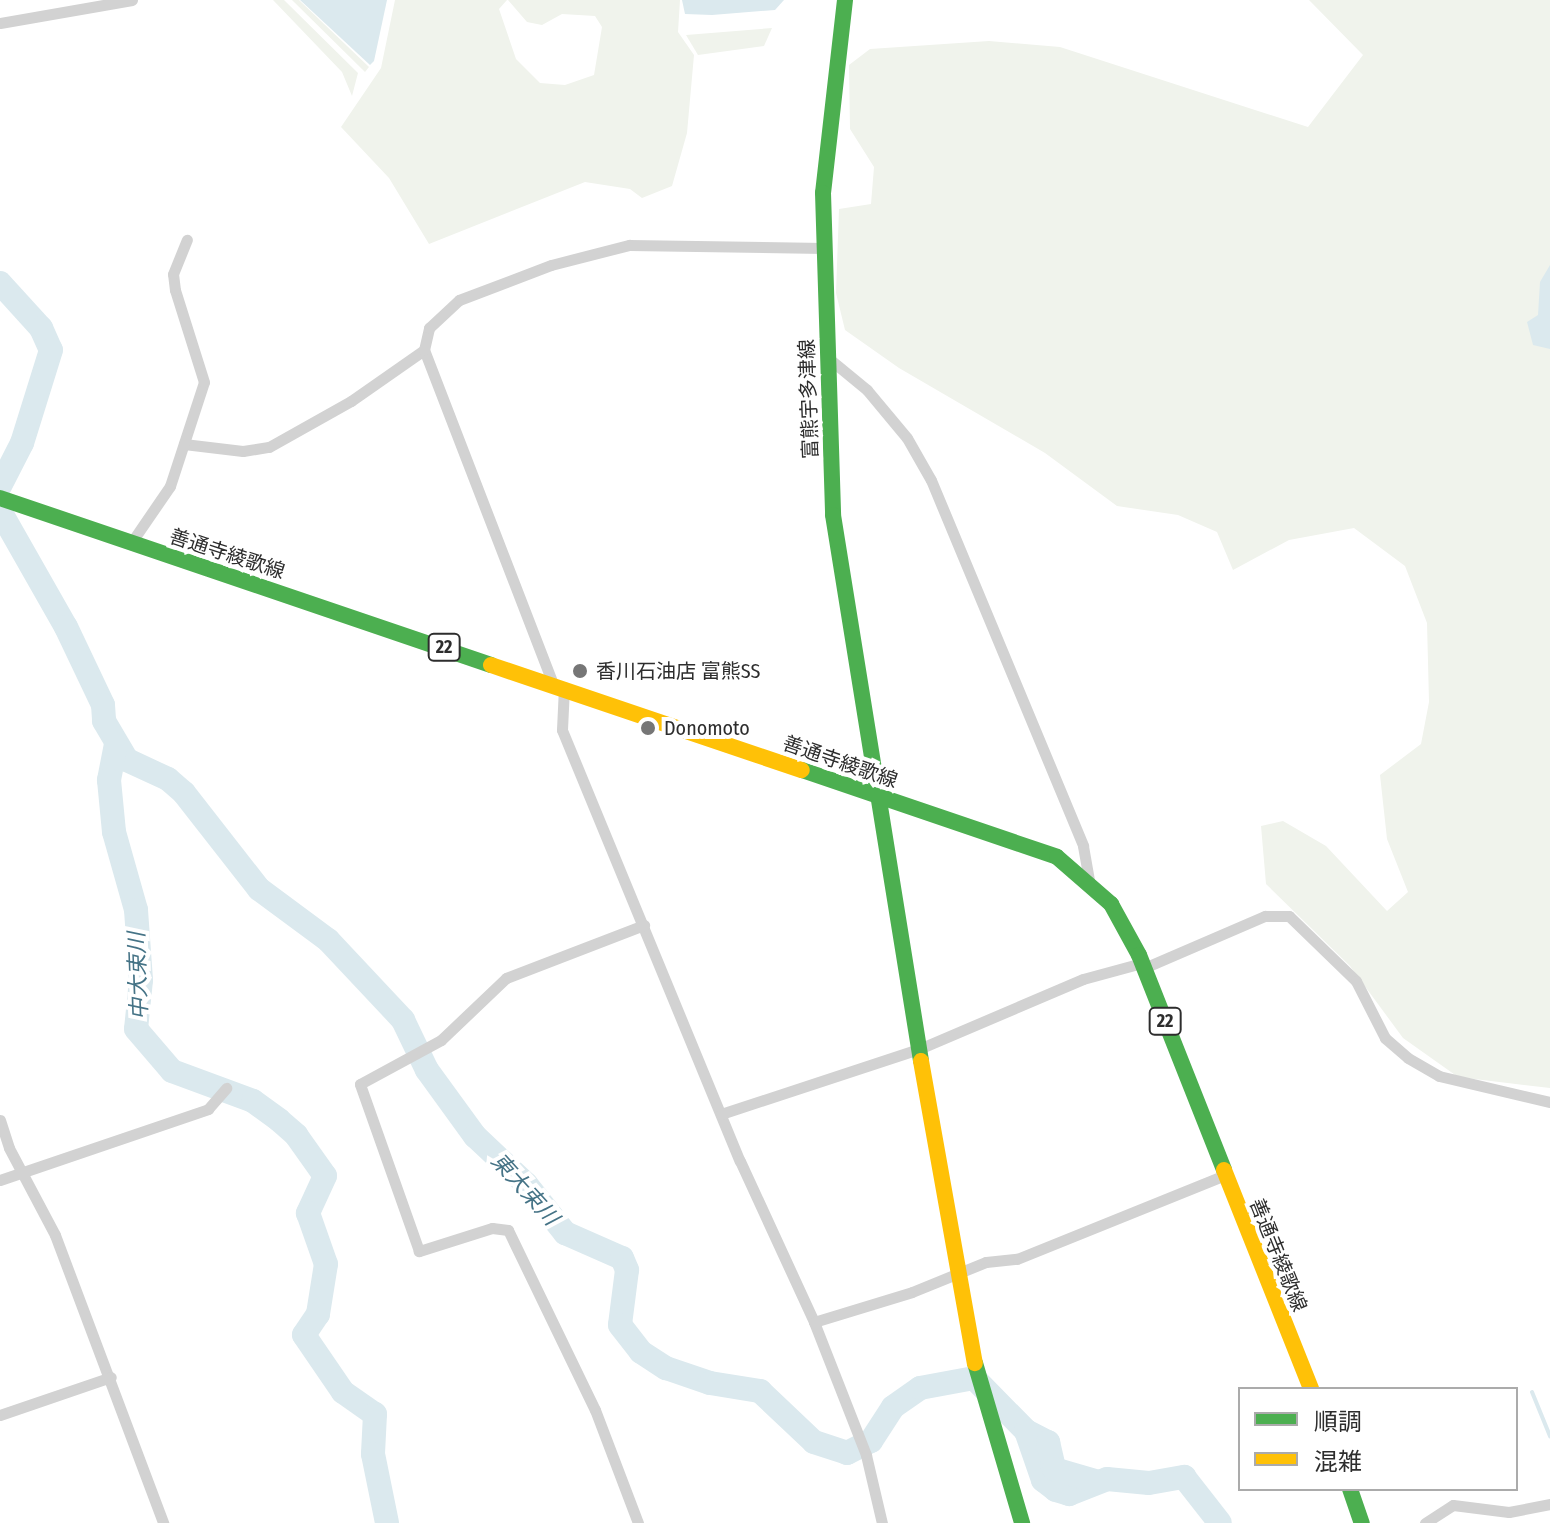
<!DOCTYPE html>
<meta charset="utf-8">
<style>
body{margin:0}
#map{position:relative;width:1550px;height:1523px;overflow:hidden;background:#fff;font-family:"Fira Sans Condensed","Noto Sans JP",sans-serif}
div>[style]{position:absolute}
.green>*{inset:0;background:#f0f3ec}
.water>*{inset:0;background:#dbe9ee}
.stream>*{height:4px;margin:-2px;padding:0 2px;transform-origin:2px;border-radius:2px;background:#dbe9ee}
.river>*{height:24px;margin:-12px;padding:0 12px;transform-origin:12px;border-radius:12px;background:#dbe9ee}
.street>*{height:11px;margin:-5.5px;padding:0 5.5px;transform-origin:5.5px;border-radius:5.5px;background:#d2d2d2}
.fast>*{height:16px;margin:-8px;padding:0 8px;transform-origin:8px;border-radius:8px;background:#4caf50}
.slow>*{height:16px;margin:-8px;padding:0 8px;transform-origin:8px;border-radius:8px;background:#ffc107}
.dots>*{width:22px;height:22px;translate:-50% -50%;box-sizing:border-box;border:4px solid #fff;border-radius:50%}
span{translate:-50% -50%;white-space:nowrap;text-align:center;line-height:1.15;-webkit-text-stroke:8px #fff;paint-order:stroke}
.shield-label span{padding:2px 6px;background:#fff;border:2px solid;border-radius:6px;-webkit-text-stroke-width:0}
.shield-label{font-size:18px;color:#2d2d2d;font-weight:700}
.street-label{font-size:20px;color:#2d2d2d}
.poi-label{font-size:20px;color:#2d2d2d}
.left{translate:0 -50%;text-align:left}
.water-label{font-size:22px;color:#457386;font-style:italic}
.legend{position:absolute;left:1238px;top:1387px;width:280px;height:104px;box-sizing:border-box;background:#fff;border:2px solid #ababab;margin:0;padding:10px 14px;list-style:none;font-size:24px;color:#2d2d2d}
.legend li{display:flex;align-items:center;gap:16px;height:40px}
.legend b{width:40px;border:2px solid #ababab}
</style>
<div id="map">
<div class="green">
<i style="clip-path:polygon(273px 0,284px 0,358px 73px,352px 96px,342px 72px)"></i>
<i style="clip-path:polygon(292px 0,299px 0,369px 67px,365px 72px)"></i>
<i style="clip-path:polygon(395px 0,507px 0,499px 9px,516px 59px,540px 83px,565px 85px,594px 75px,602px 27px,595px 16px,562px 14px,542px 25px,527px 22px,508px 0,680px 0,678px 32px,694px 55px,687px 133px,672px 186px,642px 198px,630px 189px,585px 182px,429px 244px,389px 178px,341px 127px,381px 68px)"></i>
<i style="clip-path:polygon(1309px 0,1550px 0,1550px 1088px,1458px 1077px,1403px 1038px,1350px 966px,1266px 884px,1261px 826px,1283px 821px,1326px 846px,1387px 911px,1408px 892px,1387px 839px,1380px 775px,1421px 744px,1429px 702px,1427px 623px,1405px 566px,1354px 528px,1289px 540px,1233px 570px,1217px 532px,1178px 515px,1117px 506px,1045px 453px,899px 368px,845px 330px,836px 293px,839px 209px,871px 204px,874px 167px,850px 129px,849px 65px,870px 49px,989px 41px,1060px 47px,1308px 127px,1363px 55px)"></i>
<i style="clip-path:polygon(772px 28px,764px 46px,698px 55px,686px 35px)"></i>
</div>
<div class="water">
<i style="clip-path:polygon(300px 0,387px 0,374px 61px,370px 65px)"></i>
<i style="clip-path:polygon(682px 0,784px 0,775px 10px,712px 15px,685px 14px)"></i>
<i style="clip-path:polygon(1550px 265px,1550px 349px,1533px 345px,1527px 322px,1538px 315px,1540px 282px)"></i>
</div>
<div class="stream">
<i style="left:1532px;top:1392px;width:48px;rotate:67.8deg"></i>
</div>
<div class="river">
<i style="left:0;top:283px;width:61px;rotate:47.7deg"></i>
<i style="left:41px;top:328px;width:24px;rotate:66deg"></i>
<i style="left:51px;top:350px;width:97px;rotate:107.3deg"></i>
<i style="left:22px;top:443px;width:48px;rotate:117.1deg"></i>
<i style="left:0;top:511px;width:133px;rotate:60.4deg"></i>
<i style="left:66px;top:627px;width:86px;rotate:64.6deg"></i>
<i style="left:103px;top:705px;width:16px;rotate:86deg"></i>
<i style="left:104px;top:721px;width:45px;rotate:59.5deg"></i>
<i style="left:127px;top:760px;width:45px;rotate:24.9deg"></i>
<i style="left:168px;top:779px;width:21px;rotate:41deg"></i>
<i style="left:184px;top:793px;width:122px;rotate:52deg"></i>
<i style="left:259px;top:889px;width:86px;rotate:36.5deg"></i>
<i style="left:328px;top:940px;width:110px;rotate:46.8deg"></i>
<i style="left:403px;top:1020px;width:55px;rotate:64.4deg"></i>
<i style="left:427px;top:1070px;width:82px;rotate:54deg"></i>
<i style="left:475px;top:1136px;width:70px;rotate:43.3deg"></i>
<i style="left:526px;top:1184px;width:63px;rotate:51.5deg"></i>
<i style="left:565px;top:1233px;width:62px;rotate:23.7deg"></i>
<i style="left:622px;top:1258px;width:13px;rotate:67deg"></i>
<i style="left:627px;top:1270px;width:55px;rotate:97.3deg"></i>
<i style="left:620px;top:1325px;width:34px;rotate:52deg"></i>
<i style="left:641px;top:1352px;width:30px;rotate:33deg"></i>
<i style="left:666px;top:1368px;width:46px;rotate:18.8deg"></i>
<i style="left:710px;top:1383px;width:51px;rotate:9.1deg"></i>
<i style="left:760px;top:1391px;width:74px;rotate:43.4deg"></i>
<i style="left:814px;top:1442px;width:35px;rotate:18deg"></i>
<i style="left:847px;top:1453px;width:27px;rotate:-27deg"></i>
<i style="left:871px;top:1441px;width:40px;rotate:-57.1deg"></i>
<i style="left:893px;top:1407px;width:33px;rotate:-35deg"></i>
<i style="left:920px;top:1388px;width:55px;rotate:-10.5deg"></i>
<i style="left:974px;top:1378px;width:74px;rotate:45.5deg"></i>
<i style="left:1026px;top:1431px;width:52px;rotate:70.9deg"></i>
<i style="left:1043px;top:1480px;width:16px;rotate:38deg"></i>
<i style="left:1056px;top:1490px;width:14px;rotate:17deg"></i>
<i style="left:1069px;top:1494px;width:41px;rotate:-21.5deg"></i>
<i style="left:1107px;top:1479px;width:42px;rotate:5.4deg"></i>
<i style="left:1149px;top:1483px;width:36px;rotate:-10deg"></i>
<i style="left:1184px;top:1477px;width:58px;rotate:52deg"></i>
<i style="left:116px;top:744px;width:37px;rotate:101deg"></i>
<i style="left:109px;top:780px;width:52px;rotate:84.5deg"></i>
<i style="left:114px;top:832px;width:81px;rotate:74.2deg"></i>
<i style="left:136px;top:910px;width:70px;rotate:85.9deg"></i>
<i style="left:141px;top:980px;width:49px;rotate:95.8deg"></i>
<i style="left:136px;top:1029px;width:55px;rotate:49.4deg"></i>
<i style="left:172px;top:1071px;width:86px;rotate:20.3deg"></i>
<i style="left:253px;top:1101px;width:32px;rotate:36deg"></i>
<i style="left:279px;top:1120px;width:23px;rotate:41deg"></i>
<i style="left:296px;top:1135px;width:50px;rotate:54.7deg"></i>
<i style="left:325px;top:1176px;width:41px;rotate:114.7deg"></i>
<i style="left:308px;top:1213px;width:54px;rotate:70.6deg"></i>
<i style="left:326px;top:1264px;width:51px;rotate:99.1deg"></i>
<i style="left:318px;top:1314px;width:25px;rotate:124deg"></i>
<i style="left:304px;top:1335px;width:69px;rotate:55.6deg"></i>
<i style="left:343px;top:1392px;width:39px;rotate:35deg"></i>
<i style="left:375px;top:1414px;width:40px;rotate:92.9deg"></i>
<i style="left:373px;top:1454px;width:70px;rotate:78.5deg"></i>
<i style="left:1026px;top:1431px;width:25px;rotate:27deg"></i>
<i style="left:1048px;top:1442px;width:28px;rotate:77deg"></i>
<i style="left:1054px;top:1469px;width:43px;rotate:16.3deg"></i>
</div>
<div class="street">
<i style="left:0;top:23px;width:134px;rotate:-9.9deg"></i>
<i style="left:827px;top:357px;width:52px;rotate:39.5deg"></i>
<i style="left:867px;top:390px;width:62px;rotate:50.2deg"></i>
<i style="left:907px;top:438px;width:48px;rotate:60.3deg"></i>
<i style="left:931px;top:480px;width:396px;rotate:67.4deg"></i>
<i style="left:1083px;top:846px;width:39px;rotate:80deg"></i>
<i style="left:184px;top:444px;width:59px;rotate:6.8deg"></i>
<i style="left:243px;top:451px;width:26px;rotate:-9deg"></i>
<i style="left:269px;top:447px;width:94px;rotate:-29.3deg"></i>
<i style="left:351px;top:401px;width:89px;rotate:-34.9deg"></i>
<i style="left:131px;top:543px;width:69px;rotate:-55.6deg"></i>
<i style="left:170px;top:486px;width:109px;rotate:-71.9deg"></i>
<i style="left:204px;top:382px;width:96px;rotate:-107.5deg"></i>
<i style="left:175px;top:290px;width:16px;rotate:-97deg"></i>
<i style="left:173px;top:274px;width:37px;rotate:-68deg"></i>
<i style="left:553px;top:684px;width:358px;rotate:-111.1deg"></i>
<i style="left:424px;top:350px;width:23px;rotate:-77deg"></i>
<i style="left:429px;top:328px;width:41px;rotate:-43deg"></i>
<i style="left:459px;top:300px;width:98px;rotate:-20.8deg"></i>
<i style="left:551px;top:265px;width:81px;rotate:-14.4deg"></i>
<i style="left:629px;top:245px;width:195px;rotate:0.9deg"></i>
<i style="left:564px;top:687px;width:43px;rotate:92.7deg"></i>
<i style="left:562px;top:730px;width:466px;rotate:67.6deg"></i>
<i style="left:740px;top:1161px;width:177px;rotate:65.3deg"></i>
<i style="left:814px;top:1322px;width:143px;rotate:68.6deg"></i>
<i style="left:866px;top:1455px;width:70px;rotate:76.8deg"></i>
<i style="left:1144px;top:968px;width:132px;rotate:-23.3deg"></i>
<i style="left:1265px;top:916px;width:24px"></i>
<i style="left:1289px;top:916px;width:93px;rotate:44.1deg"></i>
<i style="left:1356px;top:981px;width:64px;rotate:63deg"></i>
<i style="left:1385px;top:1038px;width:30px;rotate:41deg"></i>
<i style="left:1408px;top:1058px;width:36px;rotate:30deg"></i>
<i style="left:1439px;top:1076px;width:114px;rotate:13.2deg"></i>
<i style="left:721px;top:1114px;width:208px;rotate:-18.2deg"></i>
<i style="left:919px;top:1049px;width:178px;rotate:-23.1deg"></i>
<i style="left:1083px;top:979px;width:61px;rotate:-15.2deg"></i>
<i style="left:0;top:1120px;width:29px;rotate:72deg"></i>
<i style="left:9px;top:1148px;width:98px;rotate:62.1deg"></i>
<i style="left:55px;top:1235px;width:308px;rotate:69.4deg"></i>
<i style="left:0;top:1180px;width:220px;rotate:-18.8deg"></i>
<i style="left:208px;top:1109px;width:28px;rotate:-49deg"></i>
<i style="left:814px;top:1322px;width:102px;rotate:-17deg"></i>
<i style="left:912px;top:1292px;width:80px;rotate:-22.1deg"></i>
<i style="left:986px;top:1262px;width:31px;rotate:-6deg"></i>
<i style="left:1017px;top:1259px;width:224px;rotate:-22deg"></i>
<i style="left:0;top:1415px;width:117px;rotate:-18.9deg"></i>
<i style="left:638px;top:1523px;width:121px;rotate:-110.8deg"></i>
<i style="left:595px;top:1410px;width:200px;rotate:-115.8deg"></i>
<i style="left:508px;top:1230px;width:16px;rotate:-173deg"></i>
<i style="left:492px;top:1228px;width:77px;rotate:162.5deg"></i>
<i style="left:419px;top:1251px;width:177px;rotate:-109.5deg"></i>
<i style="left:360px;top:1084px;width:92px;rotate:-28.5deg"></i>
<i style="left:441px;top:1040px;width:90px;rotate:-43.6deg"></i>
<i style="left:506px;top:978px;width:148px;rotate:-21deg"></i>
<i style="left:1425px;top:1523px;width:33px;rotate:-33deg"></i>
<i style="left:1453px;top:1505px;width:56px;rotate:7.1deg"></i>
<i style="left:1509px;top:1512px;width:42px;rotate:-11deg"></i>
</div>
<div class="fast">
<i style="left:845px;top:0;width:194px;rotate:96.5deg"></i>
<i style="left:823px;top:193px;width:322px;rotate:88.2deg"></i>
<i style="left:833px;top:515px;width:553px;rotate:80.84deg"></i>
<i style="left:0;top:498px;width:519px;rotate:18.78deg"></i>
<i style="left:802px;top:770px;width:269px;rotate:18.8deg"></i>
<i style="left:1057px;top:857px;width:72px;rotate:41deg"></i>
<i style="left:1111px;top:904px;width:58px;rotate:61.2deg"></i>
<i style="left:1139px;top:955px;width:231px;rotate:68.4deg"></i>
<i style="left:975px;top:1363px;width:167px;rotate:73.6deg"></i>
<i style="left:1350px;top:1489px;width:36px;rotate:71deg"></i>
</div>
<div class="slow">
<i style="left:491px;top:665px;width:328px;rotate:18.7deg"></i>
<i style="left:921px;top:1061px;width:307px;rotate:79.9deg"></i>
<i style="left:1224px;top:1170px;width:236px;rotate:68.3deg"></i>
</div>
<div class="dots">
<i style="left:580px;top:671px;background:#767676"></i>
<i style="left:648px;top:728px;background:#767676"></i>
</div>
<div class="shield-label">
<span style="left:444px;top:647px">22</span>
<span style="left:1165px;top:1021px">22</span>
</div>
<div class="street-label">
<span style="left:809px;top:399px;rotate:-92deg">富熊宇多津線</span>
<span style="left:227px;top:554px;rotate:18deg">善通寺綾歌線</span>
<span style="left:840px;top:762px;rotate:19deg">善通寺綾歌線</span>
<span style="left:1278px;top:1255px;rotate:68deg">善通寺綾歌線</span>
</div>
<div class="poi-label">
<span class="left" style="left:596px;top:671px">香川石油店 富熊SS</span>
<span class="left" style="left:664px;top:728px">Donomoto</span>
</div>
<div class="water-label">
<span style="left:138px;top:976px;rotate:-92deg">中大束川</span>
<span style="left:525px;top:1189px;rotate:48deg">東大束川</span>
</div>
<ul class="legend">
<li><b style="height:10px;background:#4caf50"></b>順調</li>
<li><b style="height:10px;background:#ffc107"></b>混雑</li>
</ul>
</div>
